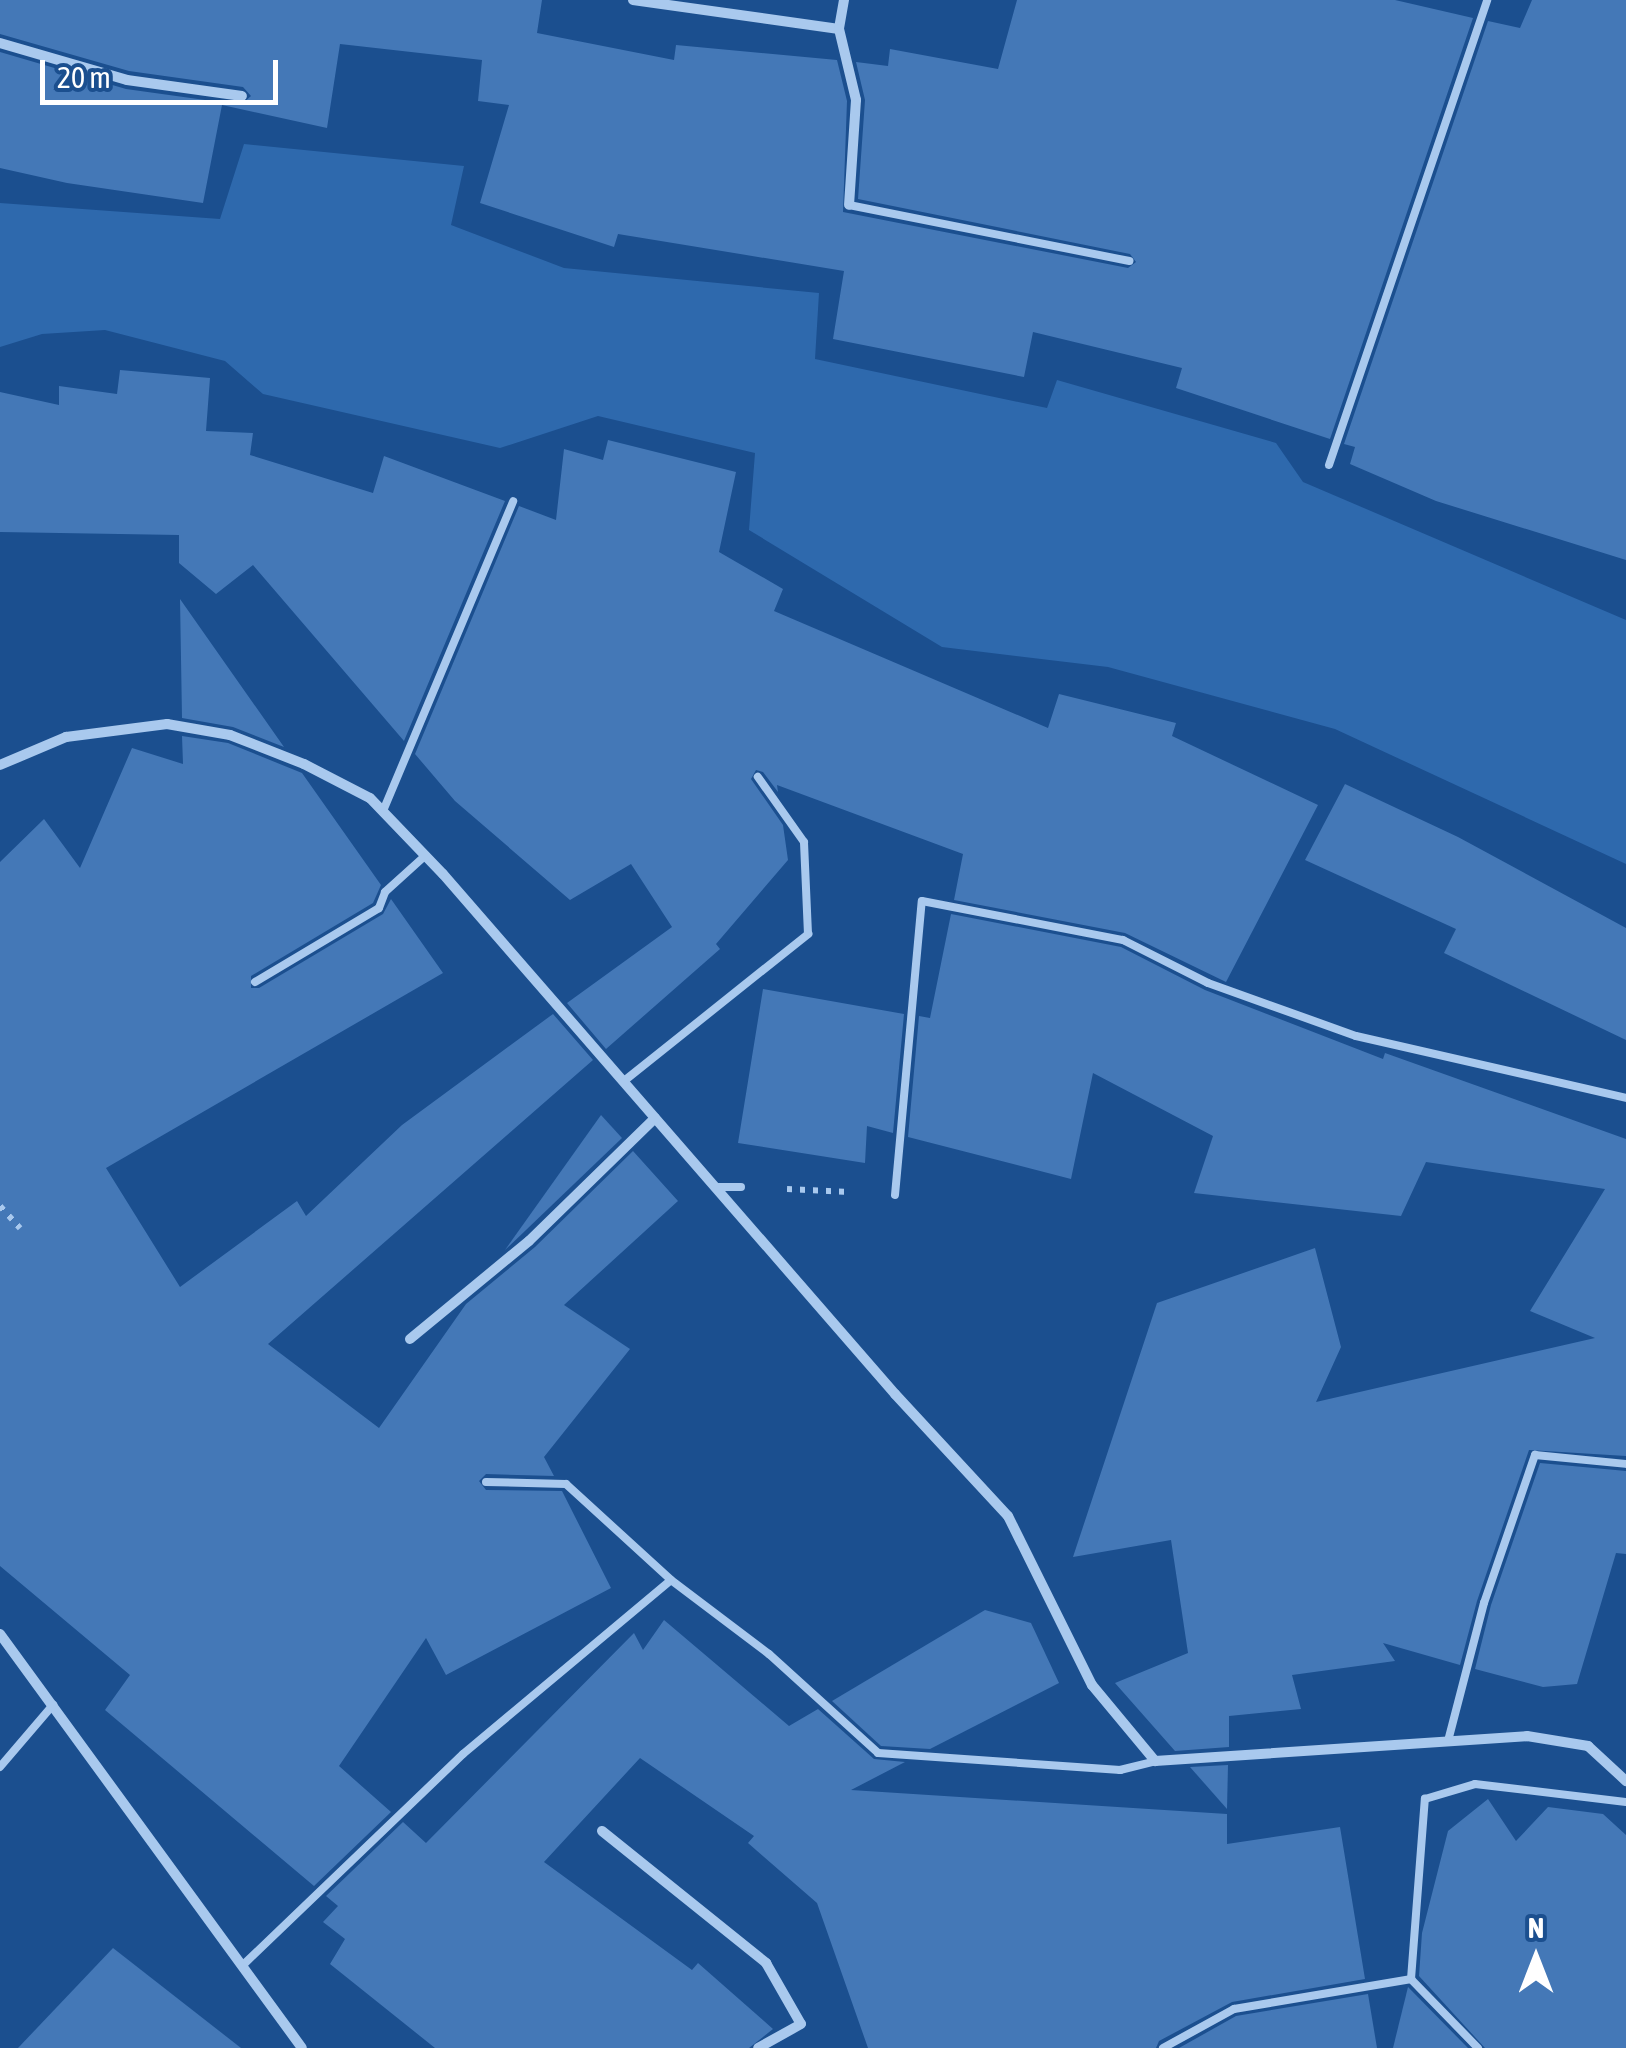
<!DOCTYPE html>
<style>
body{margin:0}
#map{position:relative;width:1626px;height:2048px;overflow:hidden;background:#1b4f8f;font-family:"Asap Condensed",sans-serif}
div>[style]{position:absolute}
.green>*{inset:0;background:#2e69ad}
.building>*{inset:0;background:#4478b7}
.path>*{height:6px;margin-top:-3px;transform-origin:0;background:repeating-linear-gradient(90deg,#a9c9ee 0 5px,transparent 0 13px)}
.service>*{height:8px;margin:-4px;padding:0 4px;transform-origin:4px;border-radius:4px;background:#a9c9ee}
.minor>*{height:10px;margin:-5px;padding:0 5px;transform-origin:5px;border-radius:5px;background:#a9c9ee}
span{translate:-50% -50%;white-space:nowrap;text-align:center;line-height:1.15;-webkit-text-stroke:8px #1b4f8f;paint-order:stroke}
.north{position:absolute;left:1486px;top:1908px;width:100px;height:100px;-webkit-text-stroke:8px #1b4f8f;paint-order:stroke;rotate:0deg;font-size:28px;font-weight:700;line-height:40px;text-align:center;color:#fff}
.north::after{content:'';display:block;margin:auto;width:35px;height:45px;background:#fff;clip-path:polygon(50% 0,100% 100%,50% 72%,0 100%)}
.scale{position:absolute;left:40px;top:60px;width:238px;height:45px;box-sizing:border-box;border:5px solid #fff;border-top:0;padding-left:12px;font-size:30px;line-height:35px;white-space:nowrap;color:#fff;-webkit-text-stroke:8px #1b4f8f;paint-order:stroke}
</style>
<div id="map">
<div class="green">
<i style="clip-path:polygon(244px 144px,464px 166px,451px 225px,564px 268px,819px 293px,815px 359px,1047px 408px,1057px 380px,1276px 443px,1303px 482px,1626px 620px,1626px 864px,1335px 729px,1108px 667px,942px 647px,749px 530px,755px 453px,598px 416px,500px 448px,263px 394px,225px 361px,105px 330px,42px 334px,0 347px,0 203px,220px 219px)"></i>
</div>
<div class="building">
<i style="clip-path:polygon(0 0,542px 0,537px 33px,674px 60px,676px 45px,837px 60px,847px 101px,843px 212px,1128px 268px,1136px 262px,1130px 254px,858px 199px,865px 100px,856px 62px,888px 66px,890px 49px,998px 69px,1017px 0,1395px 0,1473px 18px,1330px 439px,1176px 388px,1182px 368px,1033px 332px,1024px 377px,833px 339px,844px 271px,618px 234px,614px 247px,480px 203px,509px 105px,478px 101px,482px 60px,340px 44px,327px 128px,222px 105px,203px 203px,67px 183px,0 168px,0 52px,126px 89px,241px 105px,251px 96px,243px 87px,129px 71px,0 34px)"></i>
<i style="clip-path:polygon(1532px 0,1626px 0,1626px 560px,1436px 501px,1350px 464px,1355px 447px,1344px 444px,1488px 21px,1520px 28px)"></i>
<i style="clip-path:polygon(120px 370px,210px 378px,206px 431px,253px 433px,250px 455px,373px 493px,384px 456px,505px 501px,404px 741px,253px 565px,216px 594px,179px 563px,179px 535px,0 532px,0 392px,59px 405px,59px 386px,117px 394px)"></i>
<i style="clip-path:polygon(608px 440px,736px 472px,719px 552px,783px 589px,774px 611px,1048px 728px,1059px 694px,1176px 723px,1172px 736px,1318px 805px,1226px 982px,1125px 933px,954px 900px,963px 854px,777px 785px,778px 792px,763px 772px,756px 770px,751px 779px,783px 825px,788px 860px,716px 944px,720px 949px,606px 1049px,567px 1003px,672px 927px,631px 864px,570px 900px,455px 801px,415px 754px,519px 506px,556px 520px,564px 449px,603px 460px)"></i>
<i style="clip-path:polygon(180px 599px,284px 747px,233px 727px,182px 718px)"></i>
<i style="clip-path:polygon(182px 736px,228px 743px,302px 773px,381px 885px,373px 903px,251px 976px,251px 988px,259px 988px,383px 914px,391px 899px,443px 973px,106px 1168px,180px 1287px,297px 1201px,306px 1216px,402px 1125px,553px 1014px,593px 1060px,268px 1344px,379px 1428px,466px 1304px,535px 1247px,633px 1151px,678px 1201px,564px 1305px,630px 1349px,544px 1457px,554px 1476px,486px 1474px,479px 1481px,486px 1490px,562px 1491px,611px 1588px,446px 1675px,426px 1638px,339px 1766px,391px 1812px,314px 1886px,105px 1710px,130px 1675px,0 1566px,0 862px,44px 819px,80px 868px,132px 748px,183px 764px)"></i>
<i style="clip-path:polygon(1345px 784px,1458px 837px,1626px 928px,1626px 1040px,1444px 953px,1456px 929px,1305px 860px)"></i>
<i style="clip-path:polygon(951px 914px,1121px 947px,1205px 990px,1383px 1059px,1385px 1053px,1626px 1139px,1626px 1456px,1529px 1450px,1477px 1601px,1460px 1665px,1383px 1643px,1395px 1661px,1292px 1675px,1301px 1709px,1229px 1716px,1229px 1747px,1175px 1751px,1115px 1683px,1188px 1653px,1171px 1540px,1073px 1557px,1157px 1303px,1315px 1248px,1341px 1347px,1316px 1402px,1595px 1338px,1530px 1311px,1605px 1189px,1426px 1162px,1401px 1216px,1194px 1193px,1213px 1136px,1093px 1073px,1071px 1179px,908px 1137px,919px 1016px,930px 1018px)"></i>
<i style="clip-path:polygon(763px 989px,904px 1014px,893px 1133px,867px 1126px,865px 1163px,738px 1143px)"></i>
<i style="clip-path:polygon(601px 1115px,622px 1138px,505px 1250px)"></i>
<i style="clip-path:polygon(1540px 1463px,1626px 1471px,1626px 1554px,1616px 1553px,1577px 1684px,1543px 1687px,1475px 1669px,1491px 1605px)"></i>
<i style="clip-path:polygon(985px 1610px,1031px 1623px,1059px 1683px,930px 1749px,881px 1746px,832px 1701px)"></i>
<i style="clip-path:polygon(664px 1620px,789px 1726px,818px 1709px,874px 1759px,905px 1762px,851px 1790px,1227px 1814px,1227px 1844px,1340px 1827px,1365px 1979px,1232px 2002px,1159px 2041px,1156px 2048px,868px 2048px,817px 1903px,748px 1843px,754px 1836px,640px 1758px,544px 1862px,692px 1970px,698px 1963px,773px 2029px,749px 2048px,435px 2048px,330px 1964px,345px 1939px,323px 1922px,338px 1906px,326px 1896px,403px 1822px,426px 1843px,634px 1633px,643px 1650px)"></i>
<i style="clip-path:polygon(1228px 1765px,1227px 1809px,1190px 1767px)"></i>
<i style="clip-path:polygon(1488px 1799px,1516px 1841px,1548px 1807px,1603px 1814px,1626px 1835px,1626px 2048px,1485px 2048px,1419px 1976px,1422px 1933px,1448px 1831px)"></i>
<i style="clip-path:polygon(113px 1948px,241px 2048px,18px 2048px)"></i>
<i style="clip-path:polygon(1408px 1987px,1468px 2048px,1393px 2048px)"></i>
<i style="clip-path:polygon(1368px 1994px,1377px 2048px,1179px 2048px,1236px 2016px)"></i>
</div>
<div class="path">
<i style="left:787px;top:1189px;width:62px;rotate:2.8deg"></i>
<i style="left:0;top:1206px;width:30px;rotate:48deg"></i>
</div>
<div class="service">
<i style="left:849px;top:205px;width:286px;rotate:11.3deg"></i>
<i style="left:1329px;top:465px;width:491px;rotate:-71.2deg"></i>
<i style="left:383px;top:811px;width:336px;rotate:-67.2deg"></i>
<i style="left:255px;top:982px;width:144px;rotate:-30.8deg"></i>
<i style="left:379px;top:908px;width:17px;rotate:-69deg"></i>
<i style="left:385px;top:892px;width:55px;rotate:-42.1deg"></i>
<i style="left:624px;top:1081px;width:236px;rotate:-38.6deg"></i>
<i style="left:808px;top:934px;width:92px;rotate:-92.5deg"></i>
<i style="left:804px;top:842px;width:80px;rotate:-125.3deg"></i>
<i style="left:716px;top:1187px;width:25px"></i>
<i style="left:895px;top:1195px;width:295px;rotate:-84.8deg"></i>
<i style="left:922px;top:901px;width:205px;rotate:11deg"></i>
<i style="left:1123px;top:940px;width:95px;rotate:26.8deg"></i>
<i style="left:1208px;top:983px;width:157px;rotate:19.7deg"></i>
<i style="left:1356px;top:1036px;width:277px;rotate:12.9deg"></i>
<i style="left:486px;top:1482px;width:80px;rotate:1.4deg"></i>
<i style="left:566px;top:1484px;width:142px;rotate:42.4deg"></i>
<i style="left:671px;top:1580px;width:123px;rotate:37.1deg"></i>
<i style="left:769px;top:1654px;width:147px;rotate:42.2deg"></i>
<i style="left:878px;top:1753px;width:243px;rotate:4deg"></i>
<i style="left:1120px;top:1770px;width:36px;rotate:-14deg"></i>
<i style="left:1448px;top:1741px;width:143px;rotate:-75.4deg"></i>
<i style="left:1484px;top:1603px;width:157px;rotate:-71deg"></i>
<i style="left:1535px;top:1455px;width:91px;rotate:5.6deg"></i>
<i style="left:0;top:1767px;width:82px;rotate:-49.5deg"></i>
<i style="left:242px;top:1966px;width:306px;rotate:-43.8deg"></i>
<i style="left:463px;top:1754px;width:271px;rotate:-39.9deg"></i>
<i style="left:1163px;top:2048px;width:81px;rotate:-28.8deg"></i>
<i style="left:1234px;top:2009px;width:180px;rotate:-9.6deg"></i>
<i style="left:1478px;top:2048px;width:96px;rotate:-134.2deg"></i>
<i style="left:1411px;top:1979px;width:181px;rotate:-85.6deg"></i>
<i style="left:1425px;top:1799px;width:52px;rotate:-16.7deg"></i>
<i style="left:1475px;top:1784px;width:152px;rotate:6.8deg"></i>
</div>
<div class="minor">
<i style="left:633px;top:0;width:208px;rotate:8deg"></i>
<i style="left:844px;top:0;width:29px;rotate:100deg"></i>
<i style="left:839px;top:29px;width:73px;rotate:76.5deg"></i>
<i style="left:856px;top:100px;width:105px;rotate:93.8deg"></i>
<i style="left:0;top:43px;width:132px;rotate:16.2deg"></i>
<i style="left:127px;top:80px;width:116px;rotate:7.9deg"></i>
<i style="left:0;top:765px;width:72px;rotate:-23deg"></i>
<i style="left:66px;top:737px;width:102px;rotate:-7.3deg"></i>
<i style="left:167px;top:724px;width:64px;rotate:9.9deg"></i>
<i style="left:230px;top:735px;width:79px;rotate:21.4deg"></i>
<i style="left:304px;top:764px;width:74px;rotate:27.3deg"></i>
<i style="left:370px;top:798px;width:105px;rotate:46.2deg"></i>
<i style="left:443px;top:874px;width:689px;rotate:49deg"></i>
<i style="left:895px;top:1394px;width:166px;rotate:47.2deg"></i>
<i style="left:1008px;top:1516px;width:189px;rotate:63.6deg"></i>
<i style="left:1092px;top:1685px;width:99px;rotate:50.3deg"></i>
<i style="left:1155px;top:1761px;width:373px;rotate:-3.8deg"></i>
<i style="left:1527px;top:1736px;width:62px;rotate:9.3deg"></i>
<i style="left:1588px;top:1746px;width:52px;rotate:42.6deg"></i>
<i style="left:410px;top:1339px;width:154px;rotate:-39.5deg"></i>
<i style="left:529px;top:1241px;width:176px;rotate:-44.3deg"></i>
<i style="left:0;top:1634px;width:512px;rotate:53.89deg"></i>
<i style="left:602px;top:1831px;width:211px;rotate:38.8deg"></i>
<i style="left:766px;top:1963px;width:70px;rotate:60.2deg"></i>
<i style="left:801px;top:2024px;width:49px;rotate:150.8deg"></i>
</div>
<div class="north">N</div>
<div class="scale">20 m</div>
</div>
